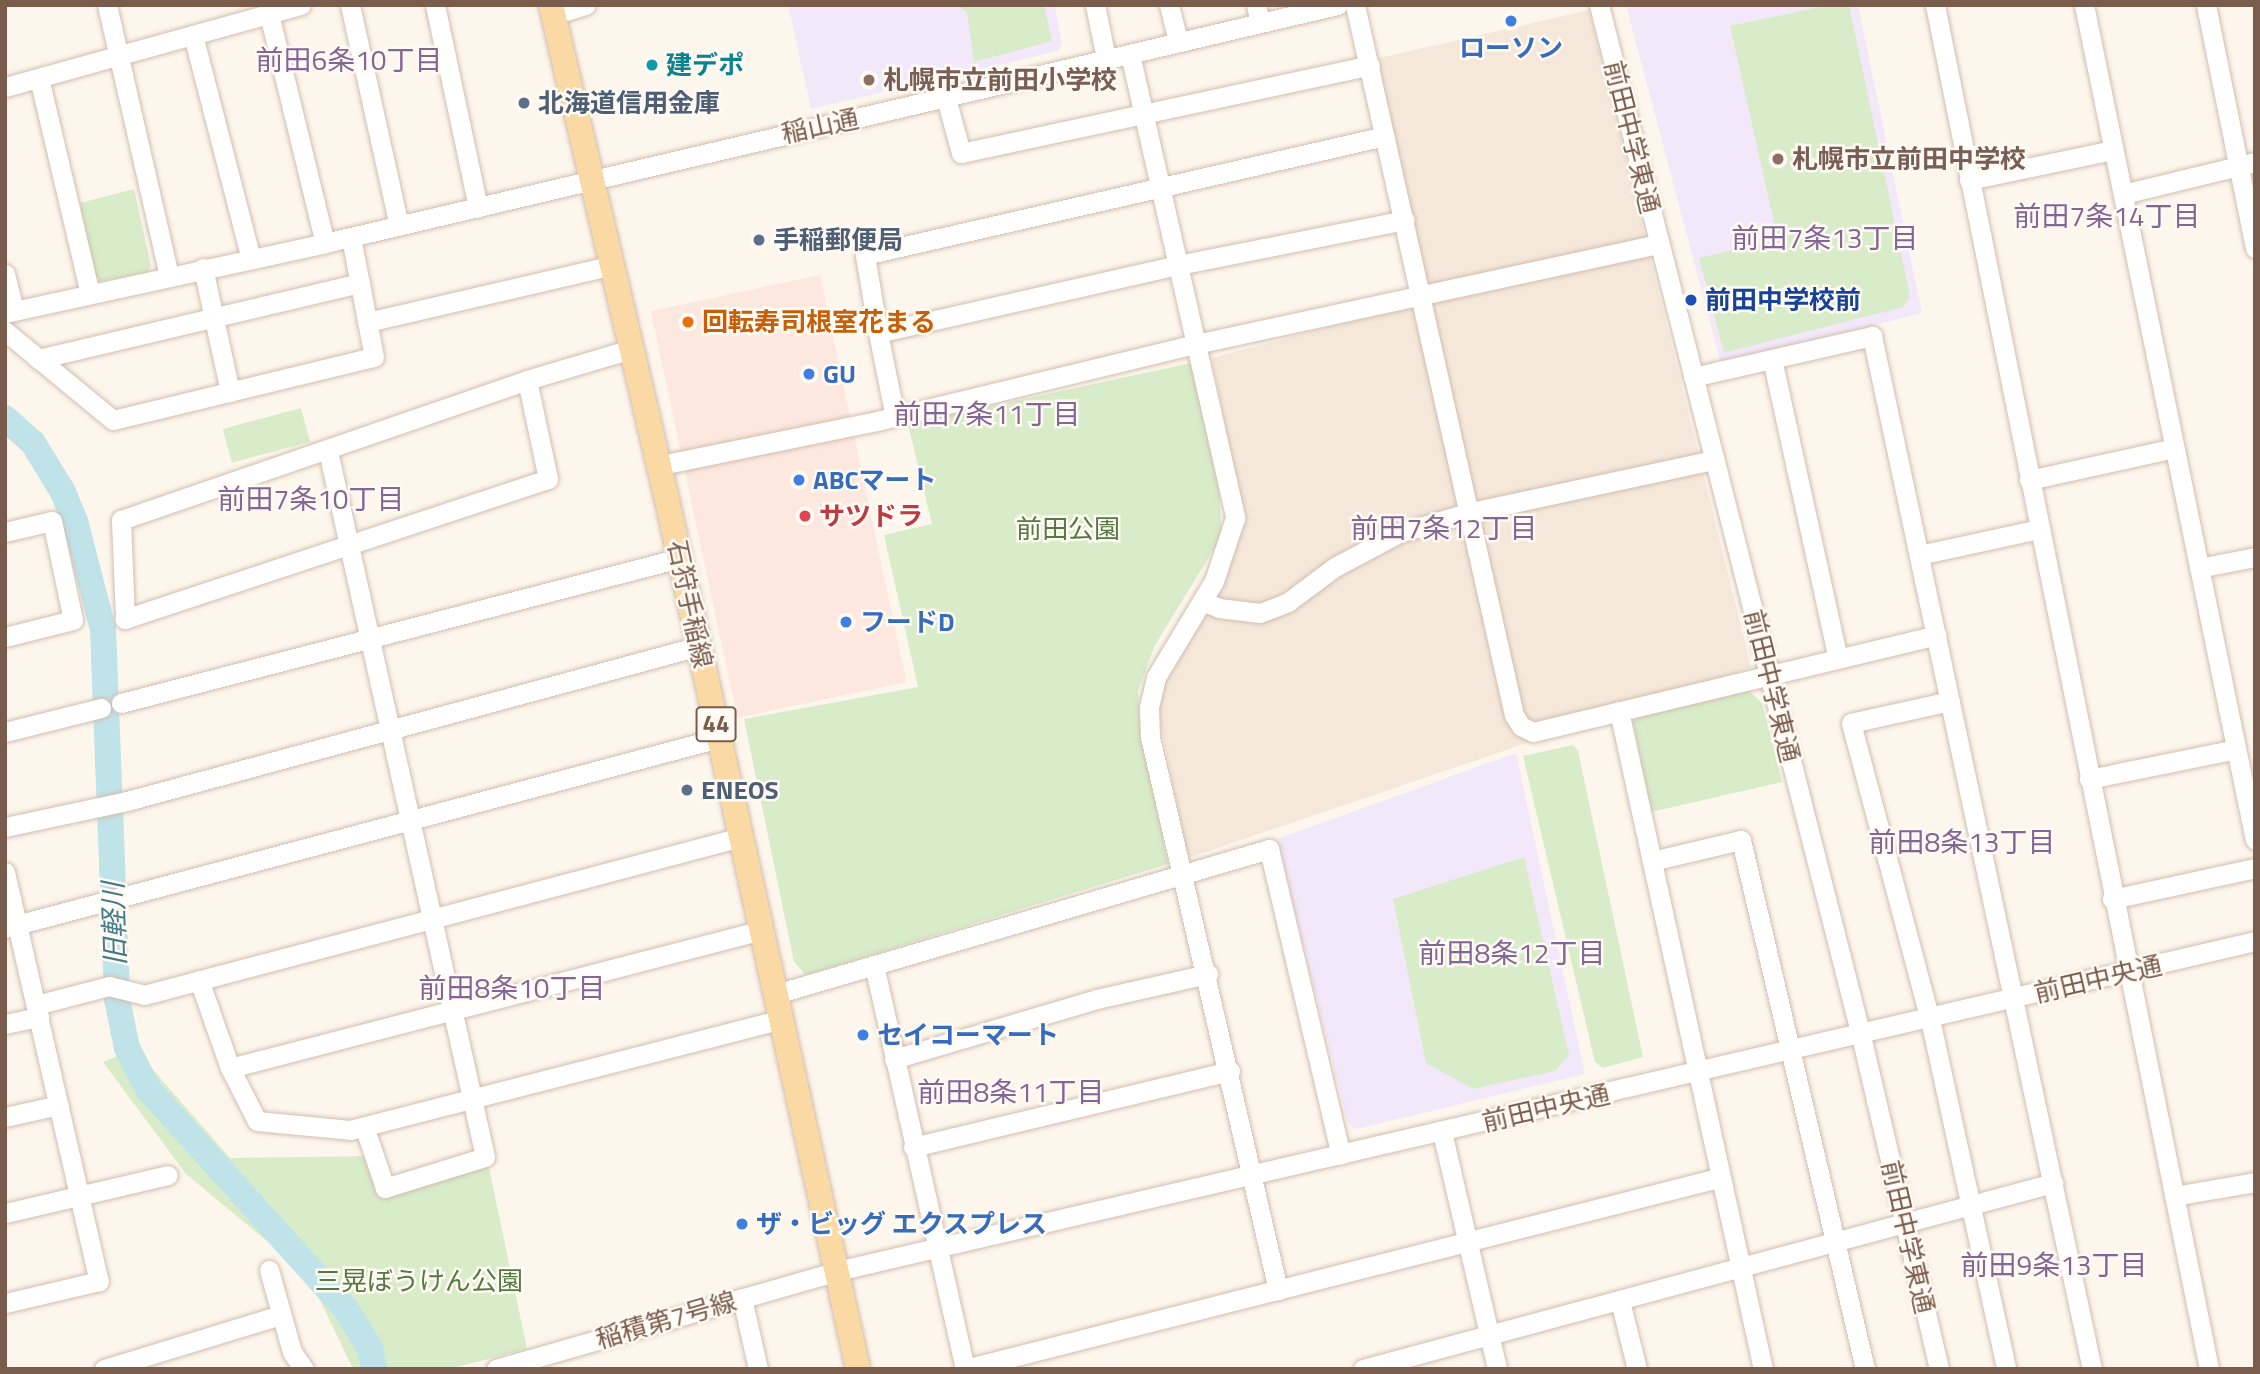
<!DOCTYPE html>
<meta charset="utf-8">
<style>
body{margin:0}
#map{position:relative;width:2260px;height:1374px;overflow:hidden;background:#fdf6ec;font-family:"Titillium Web","Noto Sans JP",sans-serif}
div>[style]{position:absolute}
.residential>*{inset:0;background:#f5e8da}
.commercial>*{inset:0;background:#fde8e0;transform-origin:0 0}
.education>*{inset:0;background:#f3e8fa}
.green>*{inset:0;background:#d8ecc9;transform-origin:0 0}
.river>*{height:26px;margin:-13px;padding:0 13px;transform-origin:13px;border-radius:13px;background:#bfe3e8}
.roads{filter:drop-shadow(0 0 2px #d1beb0) drop-shadow(0 0 2px #d1beb0)}
.minor>*{height:19px;margin:-9.5px;padding:0 9.5px;transform-origin:9.5px;border-radius:9.5px;background:#fff}
.major>*{height:24px;margin:-12px;padding:0 12px;transform-origin:12px;border-radius:12px;background:#fbd9a5}
.dots>*{width:19px;height:19px;translate:-50% -50%;box-sizing:border-box;border:4px solid #fffaf3;border-radius:50%}
span{translate:-50% -50%;white-space:nowrap;text-align:center;line-height:1.15;-webkit-text-stroke:5px #fffaf3;paint-order:stroke}
.shield-label span{padding:2px 5px;background:#fffaf3;border:2px solid;border-radius:5px;-webkit-text-stroke-width:0}
.shield-label{font-size:24px;color:#7a5c4d;font-weight:700}
.shop-label{font-size:26px;color:#366cbe;font-weight:700}
.left{translate:0 -50%;text-align:left}
.culture-label{font-size:26px;color:#0d838f;font-weight:700}
.education-label{font-size:26px;color:#785e54;font-weight:700}
.service-label{font-size:26px;color:#4e5e75;font-weight:700}
.street-label{font-size:26px;color:#7a5c4d}
.transit-label{font-size:26px;color:#164399;font-weight:700}
.food-label{font-size:26px;color:#c56008;font-weight:700}
.health-label{font-size:26px;color:#be3a42;font-weight:700}
.park-label{font-size:26px;color:#537a41}
.neighbourhood-label{font-size:28px;color:#846695}
.water-label{font-size:28px;color:#437c86;font-style:italic}
.frame{position:absolute;inset:0;border:7px solid #7a5c4d;pointer-events:none}
</style>
<div id="map">
<div class="residential">
<i style="clip-path:polygon(1589px 10px,1751px 667px,1188px 858px,1158px 711px,1160px 693px,1168px 668px,1222px 583px,1244px 526px,1212px 358px,1427px 301px,1375px 59px)"></i>
</div>
<div class="commercial">
<i style="left:820px;top:275px;width:416px;height:173px;rotate:78deg"></i>
</div>
<div class="education">
<i style="clip-path:polygon(788px 5px,1055px 5px,1062px 45px,1058px 51px,811px 109px)"></i>
<i style="clip-path:polygon(1626px 5px,1858px 5px,1922px 313px,1721px 364px)"></i>
<i style="clip-path:polygon(1516px 753px,1585px 1074px,1356px 1129px,1348px 1123px,1277px 839px)"></i>
</div>
<div class="green">
<i style="clip-path:polygon(956px 5px,1044px 5px,1052px 41px,974px 62px,967px 12px)"></i>
<i style="clip-path:polygon(1830px 5px,1849px 5px,1910px 296px,1903px 307px,1724px 353px,1699px 258px,1778px 240px,1730px 26px)"></i>
<i style="clip-path:polygon(134px 189px,151px 266px,148px 272px,101px 281px,96px 278px,80px 203px)"></i>
<i style="clip-path:polygon(1191px 363px,1218px 476px,1222px 536px,1155px 645px,1138px 691px,1140px 727px,1168px 864px,806px 975px,794px 962px,744px 719px,918px 687px,884px 535px,932px 524px,908px 424px)"></i>
<i style="left:301px;top:408px;width:35px;height:81px;rotate:75deg"></i>
<i style="clip-path:polygon(1748px 690px,1762px 703px,1782px 782px,1651px 812px,1633px 721px,1639px 714px)"></i>
<i style="clip-path:polygon(1573px 745px,1578px 751px,1643px 1057px,1603px 1068px,1595px 1062px,1523px 756px)"></i>
<i style="clip-path:polygon(1524px 857px,1569px 1055px,1555px 1071px,1473px 1089px,1426px 1063px,1393px 899px)"></i>
<i style="clip-path:polygon(135px 1049px,230px 1158px,368px 1156px,385px 1199px,488px 1163px,527px 1349px,449px 1369px,353px 1369px,308px 1275px,186px 1174px,103px 1062px)"></i>
</div>
<div class="river">
<i style="left:5px;top:418px;width:38px;rotate:42deg"></i>
<i style="left:33px;top:443px;width:57px;rotate:58.5deg"></i>
<i style="left:63px;top:492px;width:31px;rotate:68deg"></i>
<i style="left:75px;top:521px;width:112px;rotate:75.5deg"></i>
<i style="left:103px;top:629px;width:370px;rotate:87.8deg"></i>
<i style="left:117px;top:999px;width:50px;rotate:78.5deg"></i>
<i style="left:127px;top:1048px;width:46px;rotate:62.9deg"></i>
<i style="left:148px;top:1089px;width:295px;rotate:48deg"></i>
<i style="left:345px;top:1308px;width:47px;rotate:58deg"></i>
<i style="left:370px;top:1348px;width:21px;rotate:79deg"></i>
</div>
<div class="roads">
<div class="minor">
<i style="left:107px;top:5px;width:277px;rotate:77.1deg"></i>
<i style="left:350px;top:5px;width:226px;rotate:77.5deg"></i>
<i style="left:435px;top:5px;width:207px;rotate:78deg"></i>
<i style="left:1095px;top:5px;width:54px;rotate:78.3deg"></i>
<i style="left:1169px;top:5px;width:38px;rotate:76deg"></i>
<i style="left:1256px;top:5px;width:18px;rotate:77deg"></i>
<i style="left:1355px;top:5px;width:728px;rotate:77.38deg"></i>
<i style="left:1514px;top:715px;width:13px;rotate:58deg"></i>
<i style="left:1521px;top:726px;width:13px;rotate:27deg"></i>
<i style="left:1533px;top:732px;width:415px;rotate:-13.5deg"></i>
<i style="left:1599px;top:5px;width:1064px;rotate:75.74deg"></i>
<i style="left:1861px;top:1036px;width:342px;rotate:76.8deg"></i>
<i style="left:1935px;top:5px;width:1391px;rotate:78.64deg"></i>
<i style="left:2084px;top:5px;width:852px;rotate:78.43deg"></i>
<i style="left:2206px;top:5px;width:248px;rotate:78.6deg"></i>
<i style="left:269px;top:14px;width:236px;rotate:76.3deg"></i>
<i style="left:553px;top:15px;width:34px;rotate:-17deg"></i>
<i style="left:193px;top:35px;width:228px;rotate:75.5deg"></i>
<i style="left:1130px;top:54px;width:476px;rotate:77.2deg"></i>
<i style="left:1235px;top:518px;width:66px;rotate:108.4deg"></i>
<i style="left:1214px;top:581px;width:112px;rotate:121.1deg"></i>
<i style="left:1156px;top:677px;width:32px;rotate:103deg"></i>
<i style="left:1149px;top:708px;width:29px;rotate:88deg"></i>
<i style="left:1150px;top:737px;width:568px;rotate:76.97deg"></i>
<i style="left:39px;top:78px;width:221px;rotate:76.7deg"></i>
<i style="left:5px;top:87px;width:307px;rotate:-15.5deg"></i>
<i style="left:946px;top:98px;width:57px;rotate:74.7deg"></i>
<i style="left:961px;top:153px;width:418px;rotate:-12.1deg"></i>
<i style="left:1969px;top:180px;width:147px;rotate:-11.8deg"></i>
<i style="left:2123px;top:194px;width:136px;rotate:-13.6deg"></i>
<i style="left:203px;top:268px;width:127px;rotate:77.7deg"></i>
<i style="left:5px;top:274px;width:38px;rotate:76deg"></i>
<i style="left:5px;top:313px;width:328px;rotate:-12.3deg"></i>
<i style="left:325px;top:243px;width:1040px;rotate:-13.23deg"></i>
<i style="left:367px;top:322px;width:249px;rotate:-13deg"></i>
<i style="left:5px;top:331px;width:140px;rotate:39.5deg"></i>
<i style="left:113px;top:420px;width:268px;rotate:-13.6deg"></i>
<i style="left:374px;top:357px;width:122px;rotate:-100.9deg"></i>
<i style="left:878px;top:333px;width:79px;rotate:-99.5deg"></i>
<i style="left:865px;top:255px;width:533px;rotate:-12.89deg"></i>
<i style="left:38px;top:359px;width:331px;rotate:-13.3deg"></i>
<i style="left:1772px;top:359px;width:307px;rotate:77.6deg"></i>
<i style="left:1693px;top:377px;width:184px;rotate:-12.9deg"></i>
<i style="left:1872px;top:336px;width:1056px;rotate:77.98deg"></i>
<i style="left:527px;top:380px;width:101px;rotate:78deg"></i>
<i style="left:548px;top:479px;width:446px;rotate:161.7deg"></i>
<i style="left:125px;top:619px;width:99px;rotate:-92.3deg"></i>
<i style="left:121px;top:520px;width:429px;rotate:-19deg"></i>
<i style="left:527px;top:380px;width:105px;rotate:-16.5deg"></i>
<i style="left:895px;top:417px;width:86px;rotate:-101.4deg"></i>
<i style="left:878px;top:333px;width:308px;rotate:-12.8deg"></i>
<i style="left:1178px;top:265px;width:231px;rotate:-11.2deg"></i>
<i style="left:328px;top:451px;width:723px;rotate:77.46deg"></i>
<i style="left:485px;top:1157px;width:105px;rotate:162.8deg"></i>
<i style="left:385px;top:1188px;width:65px;rotate:-108.7deg"></i>
<i style="left:656px;top:466px;width:226px;rotate:-11.5deg"></i>
<i style="left:877px;top:421px;width:328px;rotate:-13.6deg"></i>
<i style="left:1196px;top:344px;width:474px;rotate:-12.2deg"></i>
<i style="left:2029px;top:480px;width:149px;rotate:-12.4deg"></i>
<i style="left:5px;top:532px;width:48px;rotate:-13.2deg"></i>
<i style="left:52px;top:521px;width:101px;rotate:78deg"></i>
<i style="left:73px;top:620px;width:70px;rotate:166deg"></i>
<i style="left:1919px;top:555px;width:123px;rotate:-12.2deg"></i>
<i style="left:2199px;top:568px;width:57px;rotate:-11.1deg"></i>
<i style="left:1202px;top:601px;width:18px;rotate:22deg"></i>
<i style="left:1219px;top:608px;width:41px;rotate:7deg"></i>
<i style="left:1260px;top:613px;width:30px;rotate:-21deg"></i>
<i style="left:1288px;top:602px;width:59px;rotate:-36.7deg"></i>
<i style="left:1335px;top:567px;width:72px;rotate:-28deg"></i>
<i style="left:1399px;top:533px;width:75px;rotate:-16.3deg"></i>
<i style="left:1471px;top:512px;width:249px;rotate:-12.1deg"></i>
<i style="left:1950px;top:701px;width:101px;rotate:167.5deg"></i>
<i style="left:1851px;top:723px;width:306px;rotate:75.1deg"></i>
<i style="left:1930px;top:1019px;width:358px;rotate:77.7deg"></i>
<i style="left:121px;top:703px;width:577px;rotate:-14.54deg"></i>
<i style="left:1619px;top:711px;width:674px;rotate:77.66deg"></i>
<i style="left:5px;top:732px;width:99px;rotate:-14deg"></i>
<i style="left:2089px;top:779px;width:150px;rotate:-11.5deg"></i>
<i style="left:5px;top:827px;width:125px;rotate:-12deg"></i>
<i style="left:127px;top:801px;width:593px;rotate:-15.16deg"></i>
<i style="left:1652px;top:861px;width:91px;rotate:-13.3deg"></i>
<i style="left:1741px;top:840px;width:543px;rotate:76.81deg"></i>
<i style="left:5px;top:872px;width:420px;rotate:77.1deg"></i>
<i style="left:99px;top:1281px;width:97px;rotate:166.8deg"></i>
<i style="left:2112px;top:899px;width:146px;rotate:-12.2deg"></i>
<i style="left:5px;top:928px;width:739px;rotate:-14.9deg"></i>
<i style="left:874px;top:965px;width:414px;rotate:77.3deg"></i>
<i style="left:965px;top:1369px;width:777px;rotate:-14.23deg"></i>
<i style="left:199px;top:980px;width:93px;rotate:70.6deg"></i>
<i style="left:230px;top:1068px;width:59px;rotate:63deg"></i>
<i style="left:257px;top:1121px;width:93px;rotate:5.5deg"></i>
<i style="left:350px;top:1130px;width:445px;rotate:-14.4deg"></i>
<i style="left:776px;top:994px;width:514px;rotate:-16.39deg"></i>
<i style="left:1269px;top:849px;width:314px;rotate:76.8deg"></i>
<i style="left:36px;top:1005px;width:75px;rotate:-14.6deg"></i>
<i style="left:109px;top:986px;width:36px;rotate:14deg"></i>
<i style="left:144px;top:995px;width:618px;rotate:-14.82deg"></i>
<i style="left:5px;top:1024px;width:35px;rotate:-12deg"></i>
<i style="left:894px;top:1059px;width:212px;rotate:-16.5deg"></i>
<i style="left:1097px;top:999px;width:114px;rotate:-12.7deg"></i>
<i style="left:230px;top:1068px;width:550px;rotate:-14.54deg"></i>
<i style="left:5px;top:1117px;width:55px;rotate:-12.5deg"></i>
<i style="left:1442px;top:1132px;width:243px;rotate:76.9deg"></i>
<i style="left:913px;top:1147px;width:326px;rotate:-13.5deg"></i>
<i style="left:2174px;top:1196px;width:82px;rotate:-9.8deg"></i>
<i style="left:5px;top:1213px;width:167px;rotate:-13.1deg"></i>
<i style="left:269px;top:1270px;width:85px;rotate:74.3deg"></i>
<i style="left:292px;top:1352px;width:21px;rotate:55deg"></i>
<i style="left:742px;top:1298px;width:73px;rotate:77.3deg"></i>
<i style="left:1620px;top:1301px;width:70px;rotate:76deg"></i>
<i style="left:104px;top:1369px;width:185px;rotate:-17deg"></i>
<i style="left:496px;top:1369px;width:355px;rotate:-16deg"></i>
<i style="left:837px;top:1271px;width:1456px;rotate:-13.1deg"></i>
<i style="left:1363px;top:1369px;width:715px;rotate:-15.09deg"></i>
</div>
<div class="major">
<i style="left:551px;top:5px;width:508px;rotate:76.81deg"></i>
<i style="left:667px;top:500px;width:890px;rotate:77.6deg"></i>
</div>
</div>
<div class="dots">
<i style="left:1511px;top:21px;background:#3f7fe0"></i>
<i style="left:652px;top:65px;background:#0f9aa8"></i>
<i style="left:869px;top:80px;background:#8d6e63"></i>
<i style="left:524px;top:103px;background:#5c6f8a"></i>
<i style="left:1778px;top:159px;background:#8d6e63"></i>
<i style="left:759px;top:240px;background:#5c6f8a"></i>
<i style="left:1691px;top:300px;background:#1a4fb4"></i>
<i style="left:688px;top:322px;background:#e8710a"></i>
<i style="left:809px;top:374px;background:#3f7fe0"></i>
<i style="left:799px;top:480px;background:#3f7fe0"></i>
<i style="left:805px;top:516px;background:#e0444e"></i>
<i style="left:846px;top:622px;background:#3f7fe0"></i>
<i style="left:687px;top:790px;background:#5c6f8a"></i>
<i style="left:863px;top:1035px;background:#3f7fe0"></i>
<i style="left:742px;top:1224px;background:#3f7fe0"></i>
</div>
<div class="shield-label">
<span style="left:716px;top:724px">44</span>
</div>
<div class="shop-label">
<span style="left:1511px;top:48px">ローソン</span>
<span class="left" style="left:823px;top:374px">GU</span>
<span class="left" style="left:813px;top:480px">ABCマート</span>
<span class="left" style="left:860px;top:622px">フードD</span>
<span class="left" style="left:877px;top:1035px">セイコーマート</span>
<span class="left" style="left:756px;top:1224px">ザ・ビッグ エクスプレス</span>
</div>
<div class="culture-label">
<span class="left" style="left:666px;top:65px">建デポ</span>
</div>
<div class="education-label">
<span class="left" style="left:883px;top:80px">札幌市立前田小学校</span>
<span class="left" style="left:1792px;top:159px">札幌市立前田中学校</span>
</div>
<div class="service-label">
<span class="left" style="left:538px;top:103px">北海道信用金庫</span>
<span class="left" style="left:773px;top:240px">手稲郵便局</span>
<span class="left" style="left:701px;top:790px">ENEOS</span>
</div>
<div class="street-label">
<span style="left:820px;top:126px;rotate:-12deg">稲山通</span>
<span style="left:1632px;top:137px;rotate:76deg">前田中学東通</span>
<span style="left:690px;top:604px;rotate:78deg">石狩手稲線</span>
<span style="left:1772px;top:686px;rotate:76deg">前田中学東通</span>
<span style="left:2098px;top:979px;rotate:-13deg">前田中央通</span>
<span style="left:1546px;top:1108px;rotate:-13deg">前田中央通</span>
<span style="left:1908px;top:1237px;rotate:77deg">前田中学東通</span>
<span style="left:666px;top:1320px;rotate:-16deg">稲積第7号線</span>
</div>
<div class="transit-label">
<span class="left" style="left:1705px;top:300px">前田中学校前</span>
</div>
<div class="food-label">
<span class="left" style="left:702px;top:322px">回転寿司根室花まる</span>
</div>
<div class="health-label">
<span class="left" style="left:819px;top:516px">サツドラ</span>
</div>
<div class="park-label">
<span style="left:1068px;top:529px">前田公園</span>
<span style="left:419px;top:1281px">三晃ぼうけん公園</span>
</div>
<div class="neighbourhood-label">
<span style="left:349px;top:60px">前田6条10丁目</span>
<span style="left:2107px;top:216px">前田7条14丁目</span>
<span style="left:1825px;top:238px">前田7条13丁目</span>
<span style="left:987px;top:414px">前田7条11丁目</span>
<span style="left:311px;top:499px">前田7条10丁目</span>
<span style="left:1444px;top:528px">前田7条12丁目</span>
<span style="left:1962px;top:842px">前田8条13丁目</span>
<span style="left:1512px;top:953px">前田8条12丁目</span>
<span style="left:512px;top:988px">前田8条10丁目</span>
<span style="left:1011px;top:1092px">前田8条11丁目</span>
<span style="left:2054px;top:1265px">前田9条13丁目</span>
</div>
<div class="water-label">
<span style="left:114px;top:924px;rotate:-92deg">旧軽川</span>
</div>
<div class="frame"></div>
</div>
